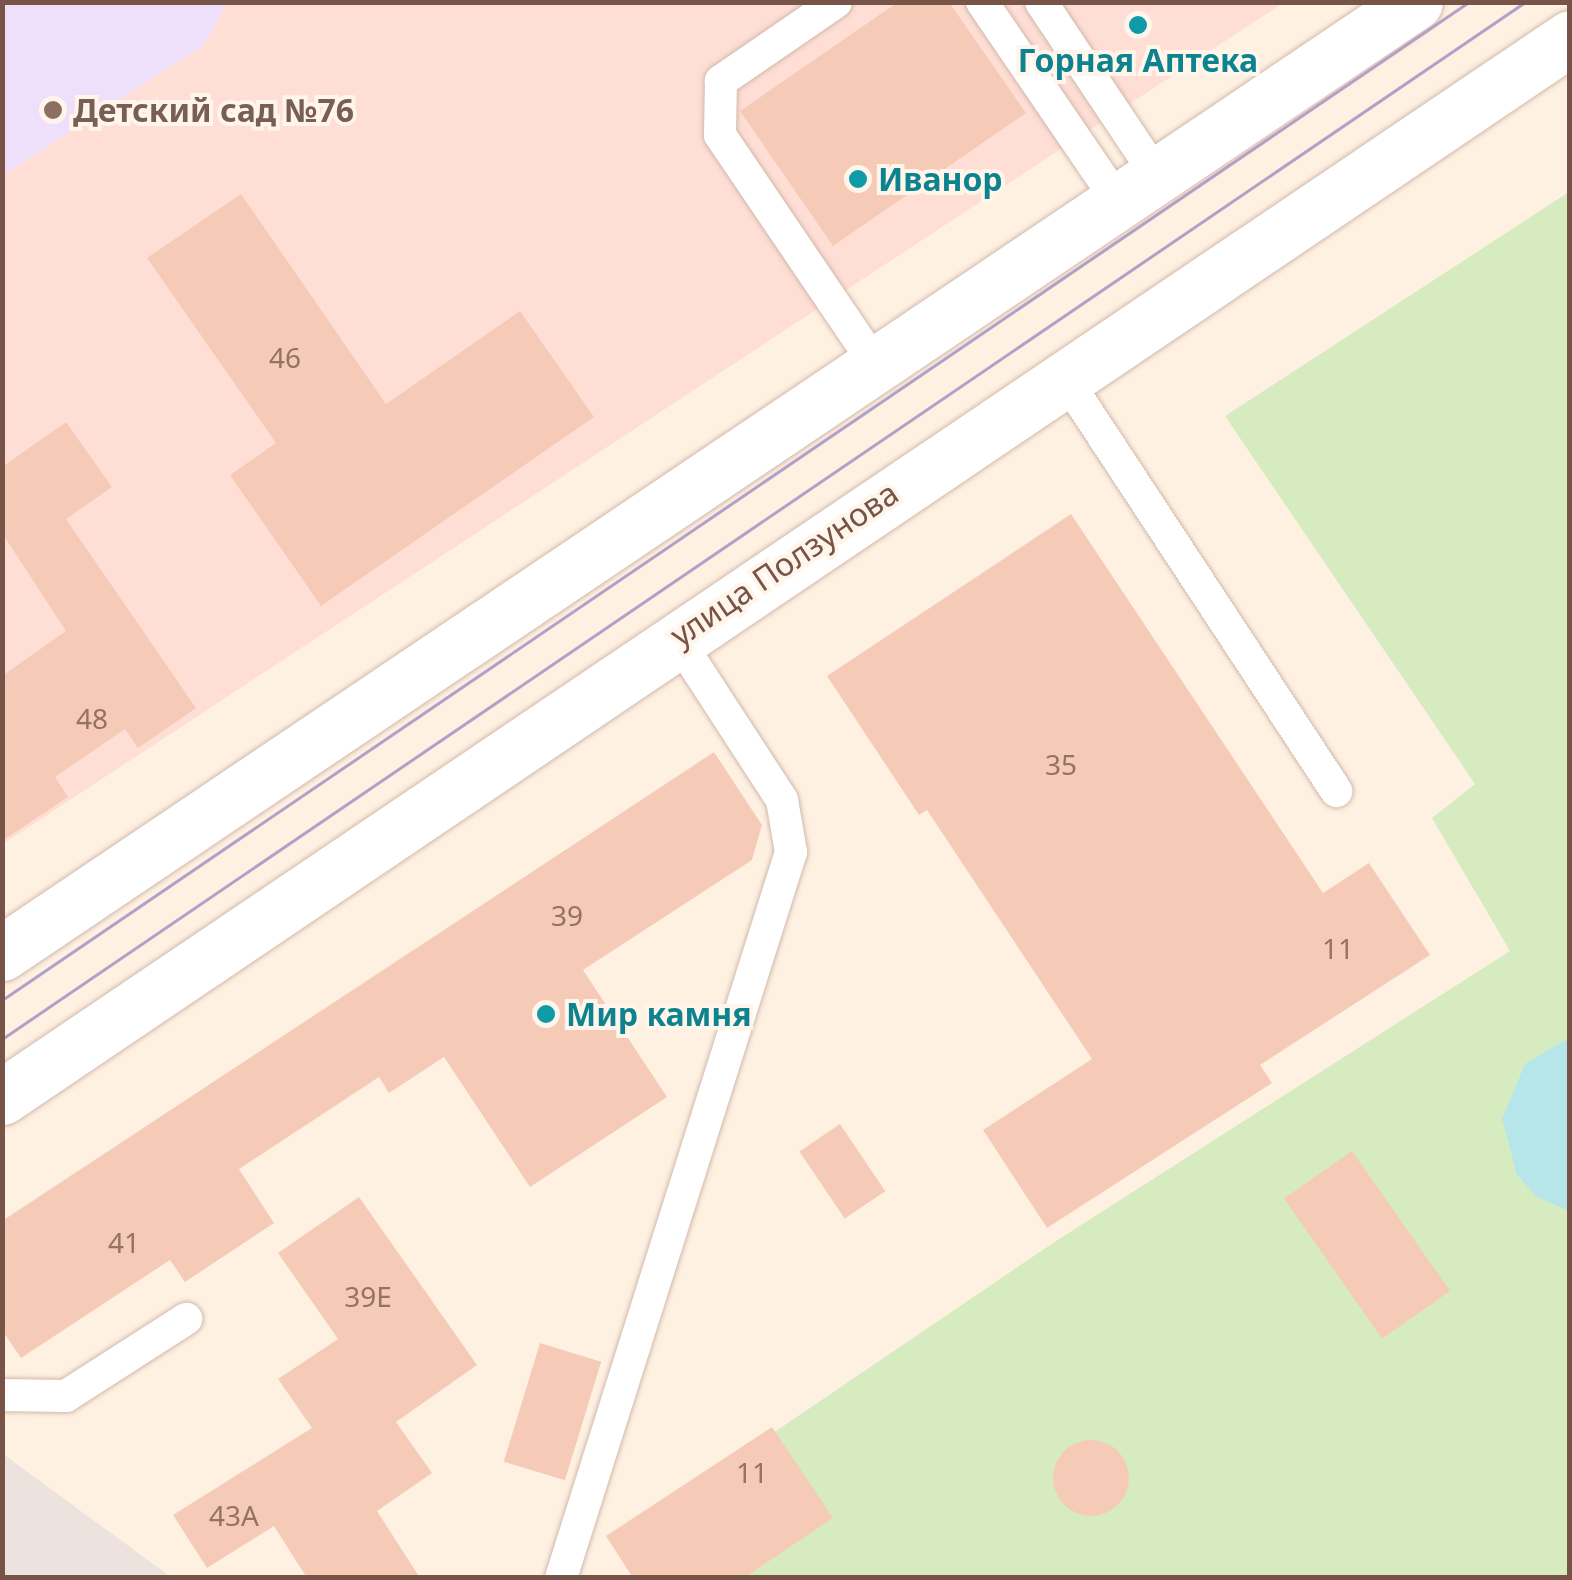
<!DOCTYPE html>
<meta charset="utf-8">
<style>
body{margin:0}
#map{position:relative;width:1572px;height:1580px;overflow:hidden;background:#fef1e2;font-family:"Noto Sans",sans-serif}
div>[style]{position:absolute}
.commercial>*{inset:0;background:#ffded5}
.industrial>*{inset:0;background:#ede3de}
.education>*{inset:0;background:#eedffa}
.green>*{inset:0;background:#d6ecc0}
.water>*{inset:0;background:#b6e6e9}
.building>*{inset:0;background:#f5cbb8;transform-origin:0 0}
.round{border-radius:50%}
.roads{filter:drop-shadow(0 0 2px #d2b9ab) drop-shadow(0 0 2px #d2b9ab)}
.lane>*{height:32px;margin:-16px;padding:0 16px;transform-origin:16px;border-radius:16px;background:#fff}
.secondary>*{height:55px;margin:-27.5px;padding:0 27.5px;transform-origin:27.5px;border-radius:27.5px;background:#fff}
.tram>*{height:2.5px;margin:-1.25px;padding:0 1.25px;transform-origin:1.25px;border-radius:1.25px;background:#b2a0c8}
.dots>*{width:28px;height:28px;translate:-50% -50%;box-sizing:border-box;border:5px solid #fff5ea;border-radius:50%}
span{translate:-50% -50%;white-space:nowrap;text-align:center;line-height:1.15;-webkit-text-stroke:8px #fff5ea;paint-order:stroke}
.number-label{font-size:28px;color:#967263}
.number-label span{-webkit-text-stroke-width:0}
.culture-label{font-size:32px;color:#0d838f;font-weight:700}
.left{translate:0 -50%;text-align:left}
.education-label{font-size:32px;color:#785e54;font-weight:700}
.street-label{font-size:32px;color:#775447}
.frame{position:absolute;inset:0;border:5px solid #775447;pointer-events:none}
</style>
<div id="map">
<div class="commercial">
<i style="clip-path:polygon(3px 3px,1283px 3px,3px 844px)"></i>
</div>
<div class="industrial">
<i style="clip-path:polygon(2px 1454px,3px 1454px,171px 1577px,3px 1577px)"></i>
</div>
<div class="education">
<i style="clip-path:polygon(3px 2px,227px 2px,227px 3px,204px 45px,3px 175px)"></i>
</div>
<div class="green">
<i style="clip-path:polygon(1569px 192px,1569px 1577px,690px 1577px,645px 1520px,1053px 1243px,1510px 951px,1432px 818px,1475px 784px,1225px 416px)"></i>
</div>
<div class="water">
<i style="clip-path:polygon(1569px 1038px,1570px 1038px,1569px 1211px,1537px 1197px,1517px 1175px,1502px 1119px,1525px 1064px)"></i>
</div>
<div class="building">
<i style="clip-path:polygon(898px 2px,949px 2px,1026px 113px,833px 246px,740px 111px)"></i>
<i style="clip-path:polygon(241px 194px,386px 404px,520px 311px,594px 417px,321px 606px,230px 475px,276px 443px,147px 258px)"></i>
<i style="clip-path:polygon(66px 422px,112px 487px,66px 519px,196px 708px,138px 748px,125px 729px,55px 777px,68px 797px,2px 841px,2px 676px,66px 631px,2px 533px,2px 467px)"></i>
<i style="clip-path:polygon(1071px 514px,1323px 893px,1369px 863px,1430px 955px,1260px 1065px,1272px 1083px,1047px 1228px,983px 1130px,1092px 1059px,927px 810px,919px 815px,827px 676px)"></i>
<i style="clip-path:polygon(714px 752px,762px 825px,752px 860px,583px 970px,667px 1097px,530px 1187px,444px 1057px,389px 1093px,379px 1077px,239px 1169px,274px 1223px,185px 1282px,170px 1260px,21px 1358px,2px 1330px,2px 1221px)"></i>
<i style="left:840px;top:1124px;width:81px;height:49px;rotate:56deg"></i>
<i style="left:1352px;top:1151px;width:171px;height:83px;rotate:55deg"></i>
<i style="clip-path:polygon(359px 1197px,477px 1365px,396px 1422px,432px 1473px,377px 1511px,420px 1578px,307px 1578px,274px 1526px,207px 1568px,173px 1515px,312px 1428px,278px 1379px,338px 1339px,278px 1253px)"></i>
<i style="left:540px;top:1343px;width:64px;height:124px;rotate:17deg"></i>
<i style="clip-path:polygon(772px 1427px,833px 1518px,744px 1578px,633px 1578px,606px 1536px)"></i>
<i class="round" style="left:1053px;top:1440px;width:76px;height:76px"></i>
</div>
<div class="roads">
<div class="lane">
<i style="left:836px;top:2px;width:140px;rotate:145.5deg"></i>
<i style="left:721px;top:81px;width:54px;rotate:91.1deg"></i>
<i style="left:720px;top:135px;width:280px;rotate:55.9deg"></i>
<i style="left:982px;top:2px;width:243px;rotate:55.7deg"></i>
<i style="left:1041px;top:2px;width:209px;rotate:56.3deg"></i>
<i style="left:1063px;top:375px;width:498px;rotate:56.7deg"></i>
<i style="left:2px;top:1395px;width:64px;rotate:0.9deg"></i>
<i style="left:66px;top:1396px;width:143px;rotate:-32.7deg"></i>
<i style="left:561px;top:1578px;width:762px;rotate:-72.42deg"></i>
<i style="left:791px;top:852px;width:53px;rotate:-99.8deg"></i>
<i style="left:782px;top:800px;width:194px;rotate:-123deg"></i>
</div>
<div class="secondary">
<i style="left:2px;top:953px;width:1703px;rotate:-33.94deg"></i>
<i style="left:2px;top:1097px;width:1892px;rotate:-34.03deg"></i>
</div>
</div>
<div class="tram">
<i style="left:2px;top:1000px;width:1774px;rotate:-34.23deg"></i>
<i style="left:2px;top:1039px;width:1843px;rotate:-34.25deg"></i>
</div>
<div class="dots">
<i style="left:1138px;top:25px;background:#0f9aa8"></i>
<i style="left:53px;top:110px;background:#8d6e63"></i>
<i style="left:858px;top:179px;background:#0f9aa8"></i>
<i style="left:546px;top:1014px;background:#0f9aa8"></i>
</div>
<div class="number-label">
<span style="left:285px;top:357px">46</span>
<span style="left:92px;top:718px">48</span>
<span style="left:1061px;top:764px">35</span>
<span style="left:567px;top:915px">39</span>
<span style="left:1338px;top:948px">11</span>
<span style="left:124px;top:1242px">41</span>
<span style="left:368px;top:1296px">39Е</span>
<span style="left:752px;top:1472px">11</span>
<span style="left:234px;top:1515px">43А</span>
</div>
<div class="culture-label">
<span style="left:1138px;top:60px">Горная Аптека</span>
<span class="left" style="left:878px;top:179px">Иванор</span>
<span class="left" style="left:566px;top:1014px">Мир камня</span>
</div>
<div class="education-label">
<span class="left" style="left:73px;top:110px">Детский сад №76</span>
</div>
<div class="street-label">
<span style="left:784px;top:564px;rotate:-34deg">улица Ползунова</span>
</div>
<div class="frame"></div>
</div>
